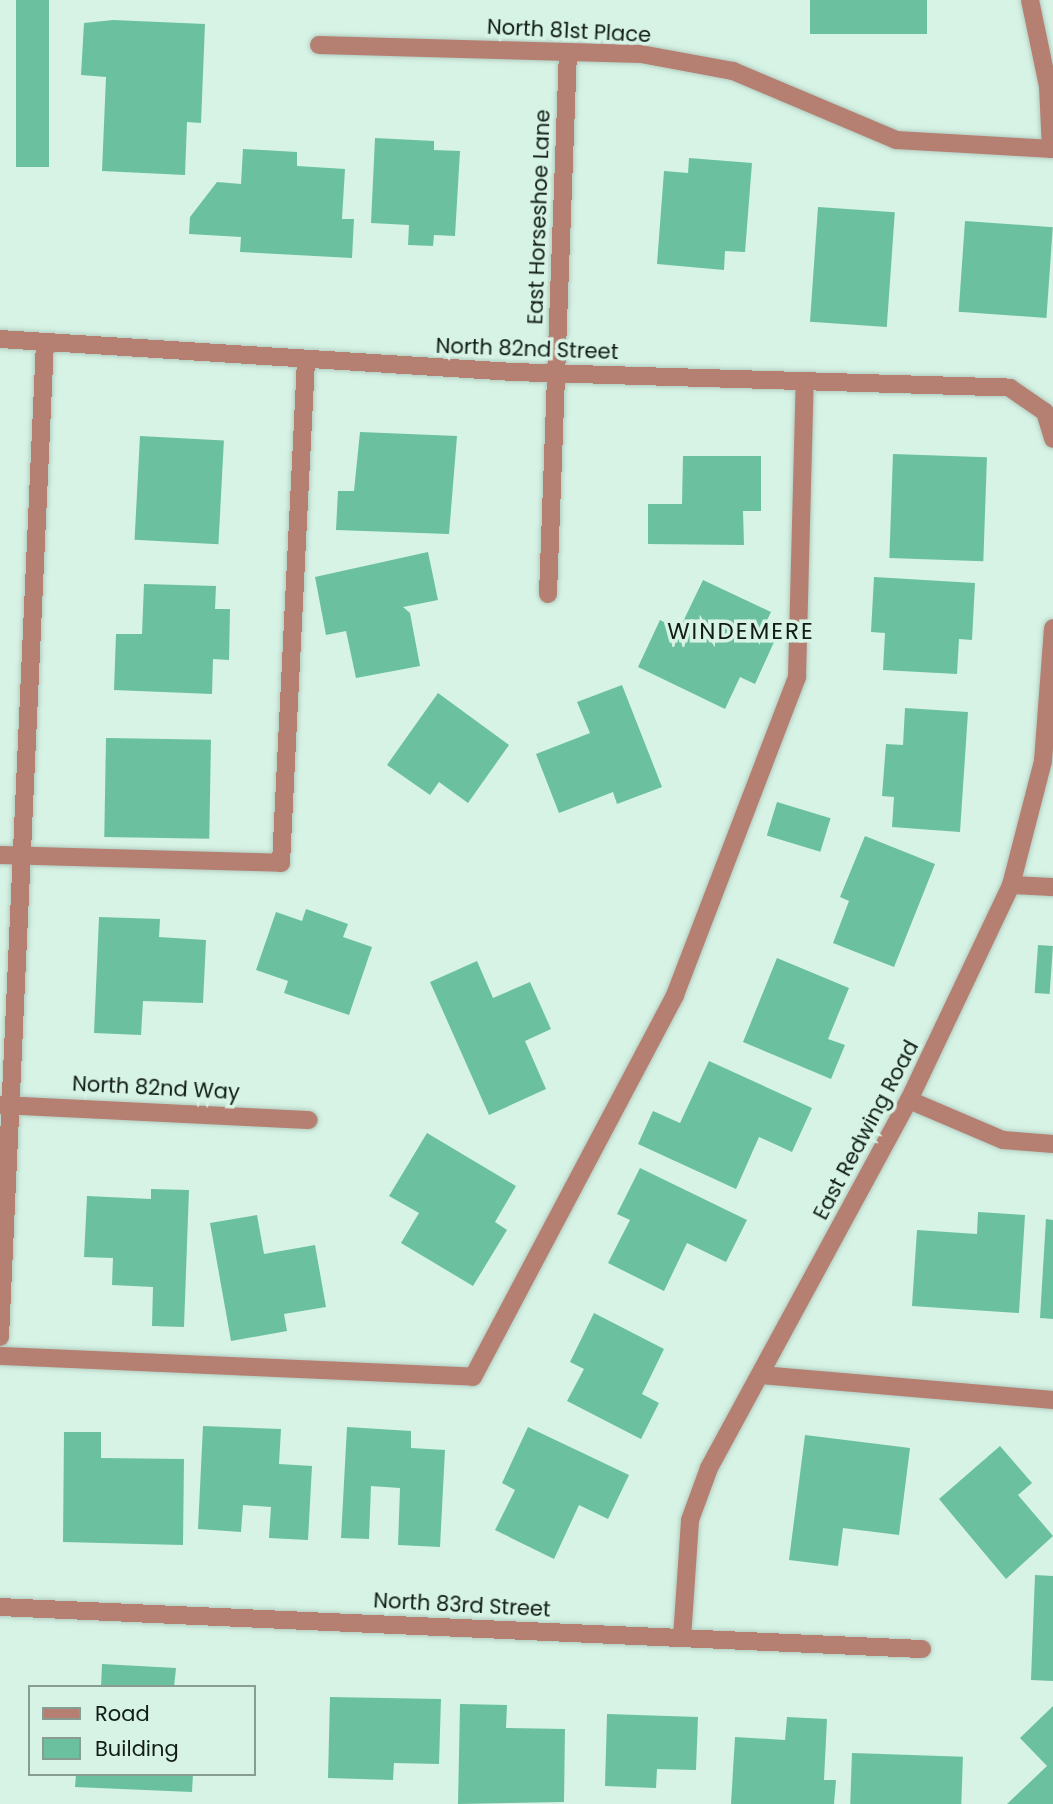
<!DOCTYPE html>
<style>
body{margin:0}
#map{position:relative;width:1053px;height:1804px;overflow:hidden;background:#d6f3e5;font-family:Poppins,sans-serif}
div>[style]{position:absolute}
.building>*{inset:0;background:#6bc19f;transform-origin:0 0}
.roads{filter:drop-shadow(0 0 2px #b3ccc0) drop-shadow(0 0 2px #b3ccc0)}
.lane>*{height:18px;margin:-9px;padding:0 9px;transform-origin:9px;border-radius:9px;background:#b57f72}
.street>*{height:18px;margin:-9px;padding:0 9px;transform-origin:9px;border-radius:9px;background:#b57f72}
span{translate:-50% -50%;white-space:nowrap;text-align:center;line-height:1.15;-webkit-text-stroke:7px #d6f3e5;paint-order:stroke}
.street-label{font-size:21px;color:#111c17}
.neighbourhood-label{font-size:23px;color:#111c17;letter-spacing:2px}
.legend{position:absolute;left:28px;top:1685px;width:228px;height:91px;box-sizing:border-box;background:#d6f3e5;border:2px solid #879d93;margin:0;padding:9px 12px;list-style:none;font-size:21px;color:#111c17}
.legend li{display:flex;align-items:center;gap:14px;height:35px}
.legend b{width:35px;border:2px solid #879d93}
</style>
<div id="map">
<div class="building">
<i style="left:16px;top:0;width:33px;height:167px"></i>
<i style="left:810px;top:0;width:117px;height:34px"></i>
<i style="clip-path:polygon(113px 20px,205px 24px,201px 123px,187px 122px,185px 175px,102px 171px,106px 77px,81px 75px,84px 23px)"></i>
<i style="clip-path:polygon(375px 138px,434px 141px,434px 150px,460px 151px,455px 236px,434px 235px,433px 246px,408px 245px,409px 225px,371px 223px)"></i>
<i style="clip-path:polygon(243px 149px,297px 152px,297px 166px,345px 169px,342px 219px,354px 219px,352px 258px,240px 252px,241px 237px,189px 234px,190px 217px,217px 182px,241px 184px)"></i>
<i style="clip-path:polygon(689px 158px,752px 163px,745px 252px,725px 251px,724px 270px,657px 264px,664px 171px,688px 173px)"></i>
<i style="left:818px;top:207px;width:77px;height:115px;rotate:4deg"></i>
<i style="left:965px;top:221px;width:88px;height:91px;rotate:4deg"></i>
<i style="clip-path:polygon(360px 432px,457px 436px,449px 534px,336px 530px,338px 491px,354px 491px)"></i>
<i style="left:140px;top:436px;width:84px;height:104px;rotate:3deg"></i>
<i style="left:893px;top:454px;width:94px;height:104px;rotate:2deg"></i>
<i style="clip-path:polygon(683px 456px,761px 456px,761px 511px,743px 511px,744px 545px,648px 544px,648px 504px,682px 504px)"></i>
<i style="clip-path:polygon(428px 552px,438px 600px,403px 607px,410px 613px,420px 666px,356px 678px,346px 631px,326px 635px,315px 577px)"></i>
<i style="clip-path:polygon(874px 577px,975px 583px,972px 640px,959px 639px,957px 674px,883px 670px,885px 633px,871px 632px)"></i>
<i style="clip-path:polygon(703px 580px,771px 612px,760px 635px,774px 642px,755px 684px,740px 677px,725px 709px,638px 667px,660px 620px,679px 630px)"></i>
<i style="clip-path:polygon(144px 584px,216px 586px,215px 609px,230px 609px,229px 660px,213px 659px,212px 694px,114px 690px,116px 634px,142px 634px)"></i>
<i style="clip-path:polygon(622px 685px,662px 787px,617px 804px,613px 792px,559px 813px,536px 754px,590px 733px,577px 702px)"></i>
<i style="clip-path:polygon(438px 693px,509px 745px,468px 803px,439px 782px,430px 795px,387px 765px)"></i>
<i style="clip-path:polygon(905px 708px,968px 712px,960px 832px,892px 827px,894px 797px,882px 796px,886px 744px,903px 745px)"></i>
<i style="left:106px;top:738px;width:105px;height:99px;rotate:1deg"></i>
<i style="left:777px;top:802px;width:56px;height:35px;rotate:17deg"></i>
<i style="clip-path:polygon(865px 836px,935px 864px,894px 967px,833px 943px,849px 901px,840px 897px)"></i>
<i style="clip-path:polygon(306px 909px,348px 924px,343px 937px,372px 947px,349px 1015px,284px 993px,288px 981px,256px 970px,276px 912px,302px 921px)"></i>
<i style="clip-path:polygon(99px 917px,160px 919px,159px 937px,206px 940px,203px 1003px,143px 1001px,141px 1035px,94px 1033px)"></i>
<i style="left:1038px;top:945px;width:15px;height:48px;rotate:4deg"></i>
<i style="clip-path:polygon(777px 958px,849px 988px,828px 1039px,845px 1045px,831px 1079px,743px 1042px)"></i>
<i style="clip-path:polygon(477px 961px,493px 998px,530px 982px,551px 1029px,525px 1041px,546px 1089px,489px 1115px,430px 982px)"></i>
<i style="clip-path:polygon(709px 1061px,812px 1108px,792px 1152px,759px 1137px,736px 1189px,638px 1144px,653px 1111px,680px 1123px)"></i>
<i style="clip-path:polygon(427px 1133px,516px 1186px,495px 1222px,507px 1230px,473px 1286px,401px 1243px,419px 1213px,389px 1196px)"></i>
<i style="clip-path:polygon(640px 1168px,747px 1220px,726px 1262px,687px 1243px,664px 1291px,608px 1263px,630px 1220px,617px 1214px)"></i>
<i style="clip-path:polygon(151px 1189px,189px 1190px,184px 1327px,152px 1326px,153px 1287px,112px 1285px,113px 1258px,84px 1257px,87px 1196px,151px 1199px)"></i>
<i style="clip-path:polygon(978px 1212px,1025px 1215px,1019px 1313px,912px 1306px,917px 1230px,977px 1234px)"></i>
<i style="clip-path:polygon(257px 1215px,264px 1254px,315px 1245px,326px 1307px,284px 1314px,287px 1331px,231px 1341px,210px 1223px)"></i>
<i style="clip-path:polygon(1046px 1219px,1053px 1220px,1053px 1319px,1040px 1318px)"></i>
<i style="clip-path:polygon(594px 1313px,664px 1349px,642px 1394px,659px 1403px,641px 1439px,567px 1401px,584px 1369px,570px 1362px)"></i>
<i style="clip-path:polygon(203px 1426px,281px 1429px,279px 1464px,312px 1466px,308px 1540px,269px 1538px,271px 1507px,243px 1505px,241px 1532px,198px 1529px)"></i>
<i style="clip-path:polygon(347px 1427px,411px 1431px,411px 1448px,445px 1450px,440px 1547px,398px 1545px,400px 1488px,371px 1486px,369px 1539px,341px 1538px)"></i>
<i style="clip-path:polygon(528px 1427px,629px 1475px,608px 1519px,579px 1505px,554px 1559px,495px 1530px,515px 1490px,502px 1483px)"></i>
<i style="clip-path:polygon(64px 1432px,101px 1432px,101px 1458px,184px 1459px,183px 1545px,63px 1542px)"></i>
<i style="clip-path:polygon(805px 1435px,910px 1448px,899px 1535px,843px 1528px,838px 1566px,789px 1560px)"></i>
<i style="clip-path:polygon(1000px 1446px,1032px 1483px,1018px 1495px,1053px 1536px,1006px 1579px,939px 1499px)"></i>
<i style="clip-path:polygon(1035px 1575px,1053px 1576px,1053px 1681px,1031px 1680px)"></i>
<i style="clip-path:polygon(102px 1664px,176px 1668px,174px 1687px,101px 1687px)"></i>
<i style="clip-path:polygon(330px 1697px,441px 1699px,439px 1764px,394px 1763px,393px 1780px,328px 1778px)"></i>
<i style="clip-path:polygon(460px 1704px,507px 1705px,506px 1728px,565px 1729px,564px 1802px,458px 1804px)"></i>
<i style="clip-path:polygon(1053px 1706px,1053px 1804px,1007px 1804px,1047px 1766px,1020px 1738px)"></i>
<i style="clip-path:polygon(607px 1714px,698px 1717px,696px 1770px,657px 1769px,656px 1788px,605px 1786px)"></i>
<i style="clip-path:polygon(787px 1717px,827px 1719px,824px 1780px,836px 1780px,834px 1804px,731px 1804px,735px 1737px,785px 1740px)"></i>
<i style="left:852px;top:1753px;width:111px;height:51px;rotate:2deg"></i>
<i style="clip-path:polygon(76px 1774px,193px 1774px,192px 1792px,75px 1787px)"></i>
</div>
<div class="roads">
<div class="lane">
<i style="left:0;top:855px;width:281px;rotate:1.6deg"></i>
<i style="left:281px;top:863px;width:503px;rotate:-87.15deg"></i>
<i style="left:1011px;top:885px;width:42px;rotate:2.7deg"></i>
<i style="left:0;top:1356px;width:473px;rotate:2.5deg"></i>
<i style="left:473px;top:1377px;width:432px;rotate:-62.1deg"></i>
<i style="left:675px;top:995px;width:341px;rotate:-69deg"></i>
<i style="left:797px;top:677px;width:296px;rotate:-88.5deg"></i>
<i style="left:761px;top:1375px;width:293px;rotate:4.9deg"></i>
</div>
<div class="street">
<i style="left:1030px;top:0;width:88px;rotate:78.2deg"></i>
<i style="left:1048px;top:86px;width:63px;rotate:87.3deg"></i>
<i style="left:319px;top:45px;width:322px;rotate:1.6deg"></i>
<i style="left:641px;top:54px;width:94px;rotate:10.5deg"></i>
<i style="left:733px;top:71px;width:177px;rotate:22.9deg"></i>
<i style="left:896px;top:140px;width:157px;rotate:3.3deg"></i>
<i style="left:0;top:339px;width:514px;rotate:3.68deg"></i>
<i style="left:513px;top:372px;width:497px;rotate:1.8deg"></i>
<i style="left:1010px;top:388px;width:42px;rotate:34.4deg"></i>
<i style="left:1045px;top:412px;width:28px;rotate:73deg"></i>
<i style="left:548px;top:594px;width:542px;rotate:-87.89deg"></i>
<i style="left:909px;top:1100px;width:102px;rotate:23.1deg"></i>
<i style="left:1003px;top:1140px;width:50px;rotate:4.6deg"></i>
<i style="left:0;top:1105px;width:309px;rotate:2.8deg"></i>
<i style="left:0;top:1337px;width:995px;rotate:-87.41deg"></i>
<i style="left:0;top:1607px;width:923px;rotate:2.61deg"></i>
<i style="left:682px;top:1638px;width:118px;rotate:-86.1deg"></i>
<i style="left:690px;top:1520px;width:55px;rotate:-69.9deg"></i>
<i style="left:709px;top:1468px;width:419px;rotate:-61.5deg"></i>
<i style="left:909px;top:1100px;width:238px;rotate:-64.6deg"></i>
<i style="left:1011px;top:885px;width:128px;rotate:-75.5deg"></i>
<i style="left:1043px;top:761px;width:133px;rotate:-85.7deg"></i>
</div>
</div>
<div class="street-label">
<span style="left:569px;top:31px;rotate:3deg">North 81st Place</span>
<span style="left:539px;top:217px;rotate:-88deg">East Horseshoe Lane</span>
<span style="left:527px;top:349px;rotate:2deg">North 82nd Street</span>
<span style="left:156px;top:1088px;rotate:3deg">North 82nd Way</span>
<span style="left:866px;top:1130px;rotate:-62deg">East Redwing Road</span>
<span style="left:462px;top:1605px;rotate:3deg">North 83rd Street</span>
</div>
<div class="neighbourhood-label">
<span style="left:741px;top:631px">WINDEMERE</span>
</div>
<ul class="legend">
<li><b style="height:9px;background:#b57f72"></b>Road</li>
<li><b style="height:19px;background:#6bc19f"></b>Building</li>
</ul>
</div>
